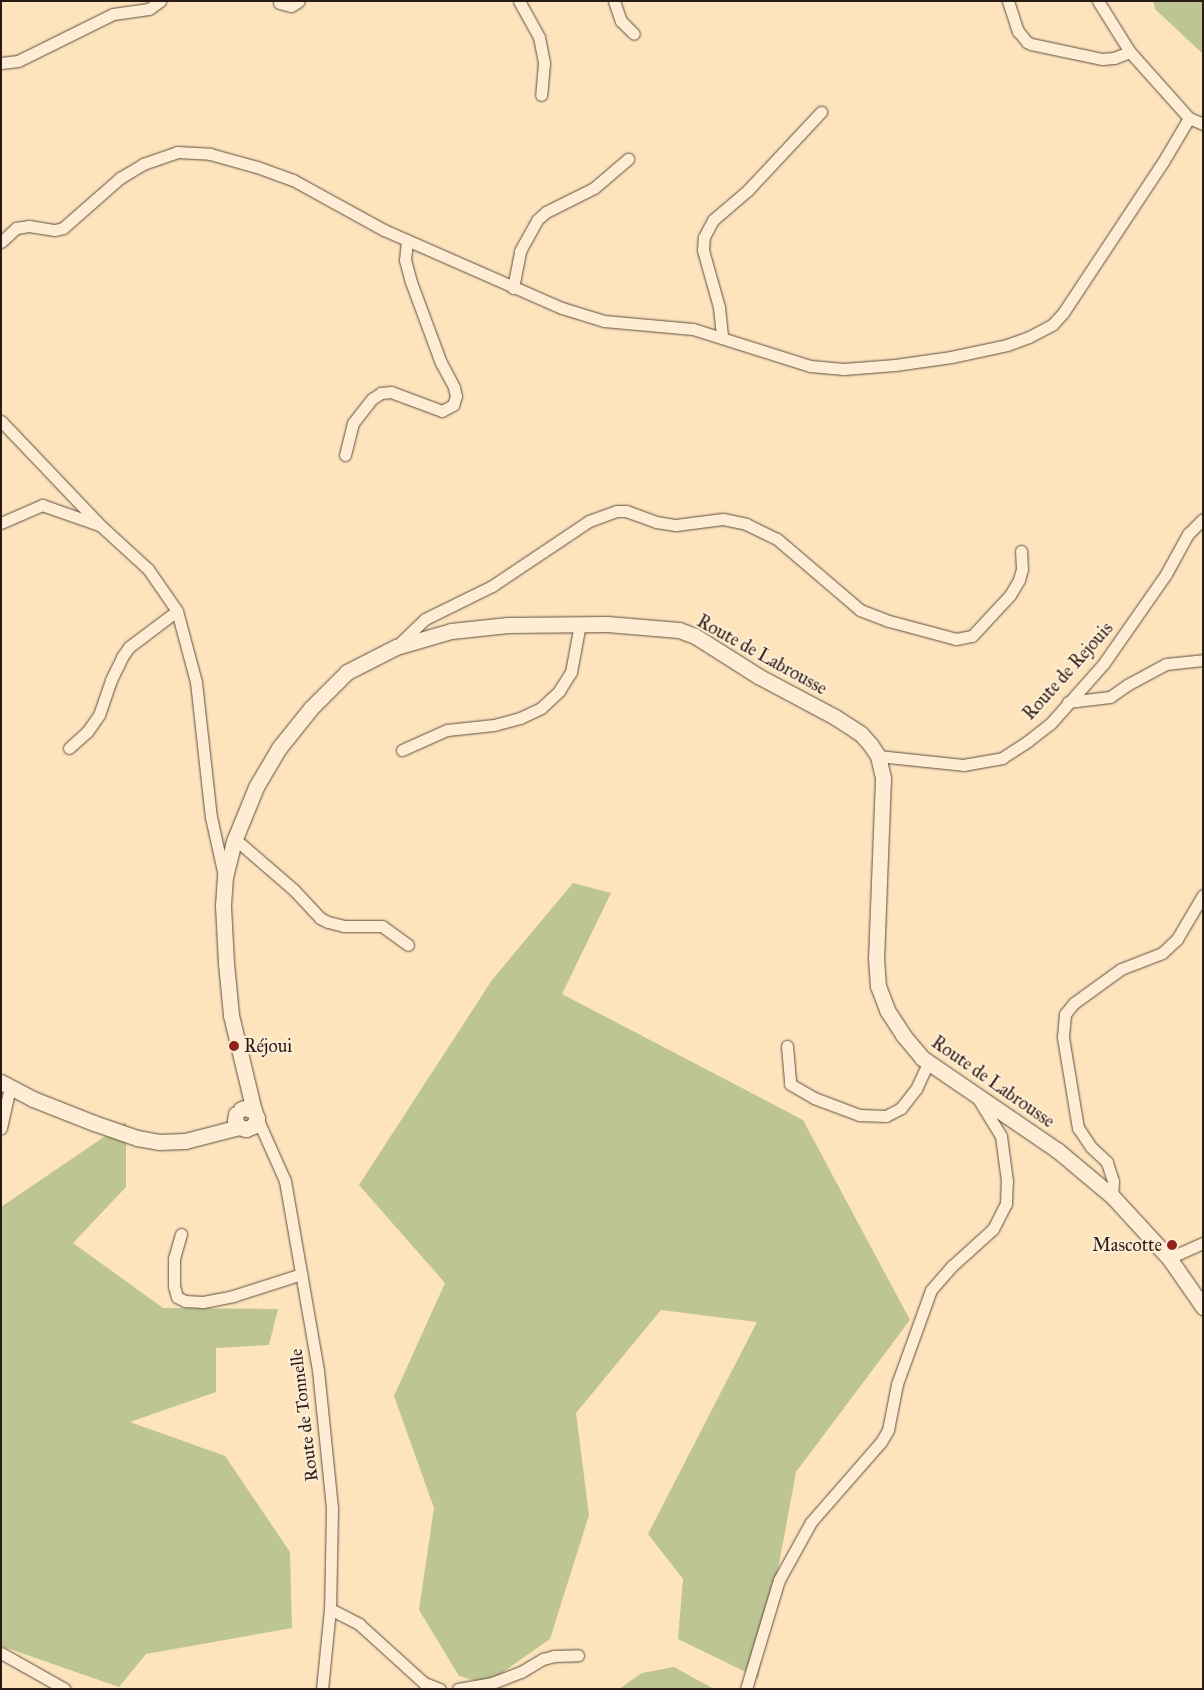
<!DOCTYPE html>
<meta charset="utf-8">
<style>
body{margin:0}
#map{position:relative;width:1204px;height:1690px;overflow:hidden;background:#fde4bd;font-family:"IM FELL Great Primer",serif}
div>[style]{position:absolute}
.green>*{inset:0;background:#bdc593}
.roads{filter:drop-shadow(0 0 1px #5d4d40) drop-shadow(0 0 1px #5d4d40)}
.street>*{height:11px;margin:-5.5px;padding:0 5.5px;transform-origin:5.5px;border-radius:5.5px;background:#feedd4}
.secondary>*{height:15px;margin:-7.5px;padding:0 7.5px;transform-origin:7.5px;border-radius:7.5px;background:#feedd4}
.dots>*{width:14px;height:14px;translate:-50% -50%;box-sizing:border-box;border:2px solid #feedd4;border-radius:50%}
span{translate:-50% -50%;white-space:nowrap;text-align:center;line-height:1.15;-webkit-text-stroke:4.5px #feedd4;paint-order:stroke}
.street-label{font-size:18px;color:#281b16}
.poi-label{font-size:18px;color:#281b16}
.left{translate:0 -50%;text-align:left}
.right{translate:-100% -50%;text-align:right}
.frame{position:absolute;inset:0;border:2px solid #281b16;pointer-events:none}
</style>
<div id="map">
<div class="green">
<i style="clip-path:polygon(1153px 1px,1203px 1px,1203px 54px,1155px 9px)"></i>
<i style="clip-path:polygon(573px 883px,611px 893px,562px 994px,803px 1120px,910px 1320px,796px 1472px,758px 1678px,678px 1639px,683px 1579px,648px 1534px,757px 1322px,661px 1310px,576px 1413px,589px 1515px,550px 1639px,486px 1684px,459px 1676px,419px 1610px,434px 1508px,394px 1396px,445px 1283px,359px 1185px,492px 980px)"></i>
<i style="clip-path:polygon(126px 1122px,126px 1187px,73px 1243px,163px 1308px,278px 1309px,269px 1345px,216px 1348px,216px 1392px,130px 1422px,225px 1456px,290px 1552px,292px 1628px,146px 1654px,119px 1687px,1px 1646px,1px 1207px)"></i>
<i style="clip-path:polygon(674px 1667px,714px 1689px,619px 1689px,642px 1673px)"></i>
</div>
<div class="roads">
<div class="street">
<i style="left:519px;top:1px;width:41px;rotate:60.9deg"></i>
<i style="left:539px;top:37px;width:26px;rotate:79deg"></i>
<i style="left:544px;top:63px;width:32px;rotate:95deg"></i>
<i style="left:614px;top:1px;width:21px;rotate:71deg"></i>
<i style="left:621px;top:21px;width:18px;rotate:45deg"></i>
<i style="left:1008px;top:1px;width:32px;rotate:72deg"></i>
<i style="left:1018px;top:31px;width:14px;rotate:51deg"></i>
<i style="left:1027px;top:42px;width:4px;rotate:27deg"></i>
<i style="left:1031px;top:44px;width:73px;rotate:11.9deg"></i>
<i style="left:1102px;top:59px;width:12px;rotate:-5deg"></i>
<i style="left:1114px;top:58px;width:17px;rotate:-21deg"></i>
<i style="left:1098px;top:1px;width:60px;rotate:57.9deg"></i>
<i style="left:1130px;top:52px;width:89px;rotate:48.2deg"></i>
<i style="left:1189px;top:118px;width:15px;rotate:23deg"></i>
<i style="left:279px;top:3px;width:12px;rotate:14deg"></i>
<i style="left:291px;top:6px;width:9px;rotate:-32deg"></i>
<i style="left:1px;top:63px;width:17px;rotate:-7deg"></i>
<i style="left:18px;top:61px;width:106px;rotate:-26.3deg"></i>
<i style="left:113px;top:14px;width:36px;rotate:-8deg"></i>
<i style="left:149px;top:9px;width:14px;rotate:-36deg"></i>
<i style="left:1px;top:242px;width:21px;rotate:-43deg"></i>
<i style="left:16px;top:228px;width:13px;rotate:-9deg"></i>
<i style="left:29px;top:226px;width:26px;rotate:9deg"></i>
<i style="left:55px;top:230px;width:8px;rotate:-14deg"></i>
<i style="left:63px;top:228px;width:76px;rotate:-41.3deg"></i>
<i style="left:120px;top:178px;width:27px;rotate:-31deg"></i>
<i style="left:143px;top:164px;width:36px;rotate:-19deg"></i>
<i style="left:177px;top:152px;width:33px;rotate:3deg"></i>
<i style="left:210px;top:154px;width:49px;rotate:15.5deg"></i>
<i style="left:257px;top:167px;width:38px;rotate:20deg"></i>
<i style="left:293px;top:180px;width:104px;rotate:28.8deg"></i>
<i style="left:384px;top:230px;width:194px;rotate:23.7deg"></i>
<i style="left:562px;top:308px;width:44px;rotate:17.2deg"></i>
<i style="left:604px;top:321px;width:89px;rotate:5.1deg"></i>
<i style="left:693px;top:329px;width:123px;rotate:17.5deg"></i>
<i style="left:810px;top:366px;width:34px;rotate:5deg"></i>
<i style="left:844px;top:369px;width:51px;rotate:-4.5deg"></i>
<i style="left:895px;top:365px;width:57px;rotate:-8.1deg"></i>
<i style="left:951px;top:357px;width:57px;rotate:-12.1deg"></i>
<i style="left:1007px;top:345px;width:23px;rotate:-20deg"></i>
<i style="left:1029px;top:337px;width:27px;rotate:-28deg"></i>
<i style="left:1053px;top:324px;width:15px;rotate:-48deg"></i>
<i style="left:1063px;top:313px;width:181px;rotate:-56.5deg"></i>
<i style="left:1163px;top:162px;width:51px;rotate:-59.4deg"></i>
<i style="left:513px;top:288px;width:38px;rotate:-79deg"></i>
<i style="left:520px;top:251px;width:35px;rotate:-61deg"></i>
<i style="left:537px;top:220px;width:12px;rotate:-42deg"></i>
<i style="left:546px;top:212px;width:54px;rotate:-26.6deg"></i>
<i style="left:594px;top:188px;width:45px;rotate:-40.5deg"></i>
<i style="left:722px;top:336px;width:29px;rotate:-96deg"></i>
<i style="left:719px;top:307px;width:59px;rotate:-105.7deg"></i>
<i style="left:703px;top:250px;width:13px;rotate:-86deg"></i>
<i style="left:704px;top:237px;width:19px;rotate:-62deg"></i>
<i style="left:713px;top:220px;width:46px;rotate:-40.6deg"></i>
<i style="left:748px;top:190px;width:107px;rotate:-46.9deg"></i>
<i style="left:1px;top:421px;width:145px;rotate:46.4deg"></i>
<i style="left:101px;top:526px;width:64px;rotate:42.5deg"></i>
<i style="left:148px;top:569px;width:51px;rotate:55.4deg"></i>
<i style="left:177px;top:611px;width:73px;rotate:75deg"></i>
<i style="left:196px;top:682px;width:136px;rotate:83.7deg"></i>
<i style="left:211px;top:817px;width:60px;rotate:77.6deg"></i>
<i style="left:345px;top:455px;width:33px;rotate:-76deg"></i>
<i style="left:353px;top:423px;width:31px;rotate:-52deg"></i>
<i style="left:372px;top:399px;width:11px;rotate:-34deg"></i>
<i style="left:381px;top:393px;width:10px;rotate:-6deg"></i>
<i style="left:391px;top:392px;width:54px;rotate:20.4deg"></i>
<i style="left:442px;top:411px;width:13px;rotate:-29deg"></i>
<i style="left:453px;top:405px;width:9px;rotate:-72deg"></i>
<i style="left:456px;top:396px;width:9px;rotate:-103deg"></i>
<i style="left:454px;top:387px;width:27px;rotate:-118deg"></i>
<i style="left:441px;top:363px;width:86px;rotate:-110.3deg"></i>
<i style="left:411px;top:282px;width:23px;rotate:-105deg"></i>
<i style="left:405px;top:260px;width:20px;rotate:-84deg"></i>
<i style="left:1px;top:523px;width:45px;rotate:-23.7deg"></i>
<i style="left:42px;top:505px;width:60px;rotate:19.3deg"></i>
<i style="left:396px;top:647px;width:40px;rotate:-44deg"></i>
<i style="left:425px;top:619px;width:75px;rotate:-26.2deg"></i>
<i style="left:492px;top:586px;width:117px;rotate:-33.8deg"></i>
<i style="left:589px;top:521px;width:29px;rotate:-20deg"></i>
<i style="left:616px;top:511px;width:10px"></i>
<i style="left:626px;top:511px;width:32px;rotate:20deg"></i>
<i style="left:656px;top:522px;width:20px;rotate:9deg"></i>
<i style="left:676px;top:525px;width:47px;rotate:-7.3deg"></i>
<i style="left:723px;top:519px;width:24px;rotate:12deg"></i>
<i style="left:746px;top:524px;width:34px;rotate:26deg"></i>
<i style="left:777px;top:539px;width:109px;rotate:40.5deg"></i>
<i style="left:860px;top:610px;width:31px;rotate:21deg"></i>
<i style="left:889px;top:621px;width:69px;rotate:15deg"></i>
<i style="left:956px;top:639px;width:16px;rotate:-11deg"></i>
<i style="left:972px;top:636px;width:56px;rotate:-47.2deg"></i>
<i style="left:1010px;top:595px;width:17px;rotate:-59deg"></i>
<i style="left:1019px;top:580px;width:11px;rotate:-75deg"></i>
<i style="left:1022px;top:569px;width:18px;rotate:-93deg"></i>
<i style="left:1068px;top:702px;width:42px;rotate:-6.8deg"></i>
<i style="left:1110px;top:697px;width:21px;rotate:-35deg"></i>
<i style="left:1127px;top:685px;width:44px;rotate:-28.3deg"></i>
<i style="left:1166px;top:664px;width:37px;rotate:-6deg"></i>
<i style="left:69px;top:748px;width:24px;rotate:-42deg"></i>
<i style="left:87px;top:732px;width:21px;rotate:-55deg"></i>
<i style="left:99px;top:715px;width:37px;rotate:-71deg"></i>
<i style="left:111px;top:680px;width:25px;rotate:-64deg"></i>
<i style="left:122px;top:657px;width:12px;rotate:-55deg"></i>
<i style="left:129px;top:647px;width:60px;rotate:-36.9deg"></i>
<i style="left:402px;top:750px;width:49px;rotate:-24deg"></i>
<i style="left:447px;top:730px;width:47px;rotate:-6.1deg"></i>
<i style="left:494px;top:725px;width:27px;rotate:-15deg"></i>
<i style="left:520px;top:718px;width:23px;rotate:-25deg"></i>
<i style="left:541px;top:708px;width:25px;rotate:-43deg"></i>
<i style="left:559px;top:691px;width:22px;rotate:-58deg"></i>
<i style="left:571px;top:672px;width:49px;rotate:-79.4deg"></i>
<i style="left:878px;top:756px;width:85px;rotate:6deg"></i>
<i style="left:963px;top:765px;width:40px;rotate:-10deg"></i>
<i style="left:1002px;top:758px;width:31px;rotate:-33deg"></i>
<i style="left:1028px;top:741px;width:29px;rotate:-38deg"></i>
<i style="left:1051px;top:723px;width:80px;rotate:-48.5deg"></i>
<i style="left:1104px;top:663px;width:108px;rotate:-55.1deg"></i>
<i style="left:1166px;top:574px;width:46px;rotate:-61.2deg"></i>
<i style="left:1188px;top:534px;width:21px;rotate:-45deg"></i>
<i style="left:235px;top:839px;width:78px;rotate:40.8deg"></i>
<i style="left:294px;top:890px;width:38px;rotate:47deg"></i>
<i style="left:320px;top:918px;width:9px;rotate:27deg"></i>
<i style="left:328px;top:922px;width:16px;rotate:14deg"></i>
<i style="left:344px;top:926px;width:38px"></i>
<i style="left:382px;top:926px;width:32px;rotate:36deg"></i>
<i style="left:787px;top:1046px;width:38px;rotate:85deg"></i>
<i style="left:790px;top:1084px;width:28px;rotate:30deg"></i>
<i style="left:814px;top:1098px;width:48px;rotate:20.7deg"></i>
<i style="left:859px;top:1115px;width:27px;rotate:2deg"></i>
<i style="left:886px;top:1116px;width:17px;rotate:-28deg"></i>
<i style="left:901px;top:1108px;width:24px;rotate:-52deg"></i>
<i style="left:916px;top:1089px;width:29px;rotate:-65deg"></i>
<i style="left:257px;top:1118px;width:69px;rotate:66deg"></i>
<i style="left:285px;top:1181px;width:192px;rotate:80.1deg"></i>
<i style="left:318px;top:1370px;width:140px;rotate:84.2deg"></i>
<i style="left:332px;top:1509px;width:100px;rotate:91.1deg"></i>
<i style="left:330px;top:1609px;width:80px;rotate:95.7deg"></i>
<i style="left:1px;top:1128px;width:42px;rotate:-77.6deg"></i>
<i style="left:1112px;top:1196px;width:15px;rotate:-86deg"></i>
<i style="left:1113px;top:1181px;width:20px;rotate:-108deg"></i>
<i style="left:1107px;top:1162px;width:22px;rotate:-137deg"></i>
<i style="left:1091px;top:1147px;width:23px;rotate:-124deg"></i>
<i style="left:1078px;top:1128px;width:92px;rotate:-99.4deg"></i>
<i style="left:1063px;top:1037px;width:23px;rotate:-85deg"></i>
<i style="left:1065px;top:1014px;width:14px;rotate:-51deg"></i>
<i style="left:1074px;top:1003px;width:58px;rotate:-35.9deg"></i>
<i style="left:1121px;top:969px;width:44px;rotate:-21.3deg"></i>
<i style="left:1162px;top:953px;width:21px;rotate:-43deg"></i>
<i style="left:1177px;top:939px;width:51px;rotate:-59.4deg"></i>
<i style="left:181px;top:1234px;width:26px;rotate:106deg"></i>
<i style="left:174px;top:1259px;width:27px;rotate:90deg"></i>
<i style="left:174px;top:1286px;width:11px;rotate:75deg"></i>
<i style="left:177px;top:1297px;width:9px;rotate:27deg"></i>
<i style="left:185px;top:1301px;width:18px;rotate:3deg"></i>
<i style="left:203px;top:1302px;width:31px;rotate:-11deg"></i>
<i style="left:233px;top:1296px;width:72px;rotate:-17.7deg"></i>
<i style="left:1169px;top:1258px;width:37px;rotate:-24deg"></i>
<i style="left:330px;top:1609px;width:33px;rotate:27deg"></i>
<i style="left:359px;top:1624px;width:88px;rotate:42.2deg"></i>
<i style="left:424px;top:1683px;width:17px;rotate:21deg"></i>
<i style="left:1px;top:1653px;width:73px;rotate:29.4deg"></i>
<i style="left:458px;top:1689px;width:35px;rotate:-10deg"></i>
<i style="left:492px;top:1683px;width:31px;rotate:-21deg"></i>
<i style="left:521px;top:1672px;width:26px;rotate:-31deg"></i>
<i style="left:543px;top:1659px;width:11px;rotate:-15deg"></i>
<i style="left:554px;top:1656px;width:24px;rotate:-2deg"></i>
<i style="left:746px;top:1689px;width:114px;rotate:-73.2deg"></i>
<i style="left:779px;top:1580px;width:66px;rotate:-61.1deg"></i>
<i style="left:811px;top:1522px;width:106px;rotate:-48.8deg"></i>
<i style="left:881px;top:1442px;width:14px;rotate:-60deg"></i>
<i style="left:888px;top:1430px;width:47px;rotate:-78.9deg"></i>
<i style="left:897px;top:1384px;width:100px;rotate:-70.1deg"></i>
<i style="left:931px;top:1290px;width:32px;rotate:-49deg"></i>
<i style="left:952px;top:1266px;width:55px;rotate:-42.1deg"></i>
<i style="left:993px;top:1229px;width:28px;rotate:-63deg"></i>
<i style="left:1006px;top:1204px;width:23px;rotate:-88deg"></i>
<i style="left:1007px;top:1181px;width:45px;rotate:-97.6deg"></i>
<i style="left:1001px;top:1136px;width:46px;rotate:-121.6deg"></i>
</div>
<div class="secondary">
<i style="left:1px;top:1082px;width:36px;rotate:28deg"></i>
<i style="left:33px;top:1099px;width:66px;rotate:21.5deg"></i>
<i style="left:94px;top:1123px;width:46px;rotate:19.2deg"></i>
<i style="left:137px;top:1138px;width:22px;rotate:10deg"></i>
<i style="left:159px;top:1142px;width:26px;rotate:-2deg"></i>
<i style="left:185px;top:1141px;width:56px;rotate:-14.5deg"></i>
<i style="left:254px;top:1111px;width:99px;rotate:-103.5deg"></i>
<i style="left:231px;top:1015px;width:52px;rotate:-95.5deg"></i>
<i style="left:226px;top:963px;width:58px;rotate:-93deg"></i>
<i style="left:223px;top:905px;width:28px;rotate:-86deg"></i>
<i style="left:225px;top:877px;width:37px;rotate:-76deg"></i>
<i style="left:234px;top:841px;width:58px;rotate:-67.8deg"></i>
<i style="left:256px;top:787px;width:45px;rotate:-59.5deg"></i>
<i style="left:279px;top:748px;width:51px;rotate:-51.3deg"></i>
<i style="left:311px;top:708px;width:51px;rotate:-45deg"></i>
<i style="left:347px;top:672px;width:55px;rotate:-27deg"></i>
<i style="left:396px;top:647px;width:57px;rotate:-16.2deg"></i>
<i style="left:451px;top:631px;width:57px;rotate:-6deg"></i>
<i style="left:508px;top:625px;width:99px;rotate:-0.6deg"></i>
<i style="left:607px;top:624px;width:72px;rotate:4.8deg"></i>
<i style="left:679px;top:630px;width:17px;rotate:21deg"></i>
<i style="left:695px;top:636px;width:75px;rotate:32.4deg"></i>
<i style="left:758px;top:676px;width:87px;rotate:28deg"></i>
<i style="left:835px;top:717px;width:31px;rotate:33deg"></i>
<i style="left:861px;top:734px;width:13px;rotate:48deg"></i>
<i style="left:870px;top:744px;width:14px;rotate:56deg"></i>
<i style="left:878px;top:756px;width:23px;rotate:77deg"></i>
<i style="left:883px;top:778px;width:180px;rotate:92.2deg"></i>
<i style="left:876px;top:958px;width:28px;rotate:86deg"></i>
<i style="left:878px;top:986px;width:26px;rotate:69deg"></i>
<i style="left:887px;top:1010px;width:30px;rotate:57deg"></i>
<i style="left:903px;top:1035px;width:30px;rotate:50deg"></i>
<i style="left:922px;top:1058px;width:163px;rotate:34.3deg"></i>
<i style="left:1057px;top:1150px;width:72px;rotate:39.9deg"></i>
<i style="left:1112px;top:1196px;width:84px;rotate:47.4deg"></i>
<i style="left:1169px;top:1258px;width:60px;rotate:55.2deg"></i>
<i style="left:236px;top:1114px;width:7px;rotate:98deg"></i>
<i style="left:235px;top:1121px;width:7px;rotate:56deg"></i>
<i style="left:239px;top:1127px;width:7px;rotate:16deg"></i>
<i style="left:246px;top:1129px;width:8px;rotate:-23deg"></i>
<i style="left:253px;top:1126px;width:9px;rotate:-63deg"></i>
<i style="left:257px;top:1118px;width:8px;rotate:-113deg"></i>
<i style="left:254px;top:1111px;width:9px;rotate:-162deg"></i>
<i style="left:245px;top:1108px;width:4px;rotate:166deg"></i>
</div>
</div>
<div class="dots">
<i style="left:234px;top:1046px;background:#8f2418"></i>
<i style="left:1172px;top:1245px;background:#8f2418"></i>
</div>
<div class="street-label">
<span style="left:762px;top:655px;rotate:29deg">Route de Labrousse</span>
<span style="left:1068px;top:671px;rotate:-48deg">Route de Rejouis</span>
<span style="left:993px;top:1082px;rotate:35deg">Route de Labrousse</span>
<span style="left:304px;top:1415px;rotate:-97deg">Route de Tonnelle</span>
</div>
<div class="poi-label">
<span class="left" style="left:244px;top:1046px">Réjoui</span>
<span class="right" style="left:1162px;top:1245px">Mascotte</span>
</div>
<div class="frame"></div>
</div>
